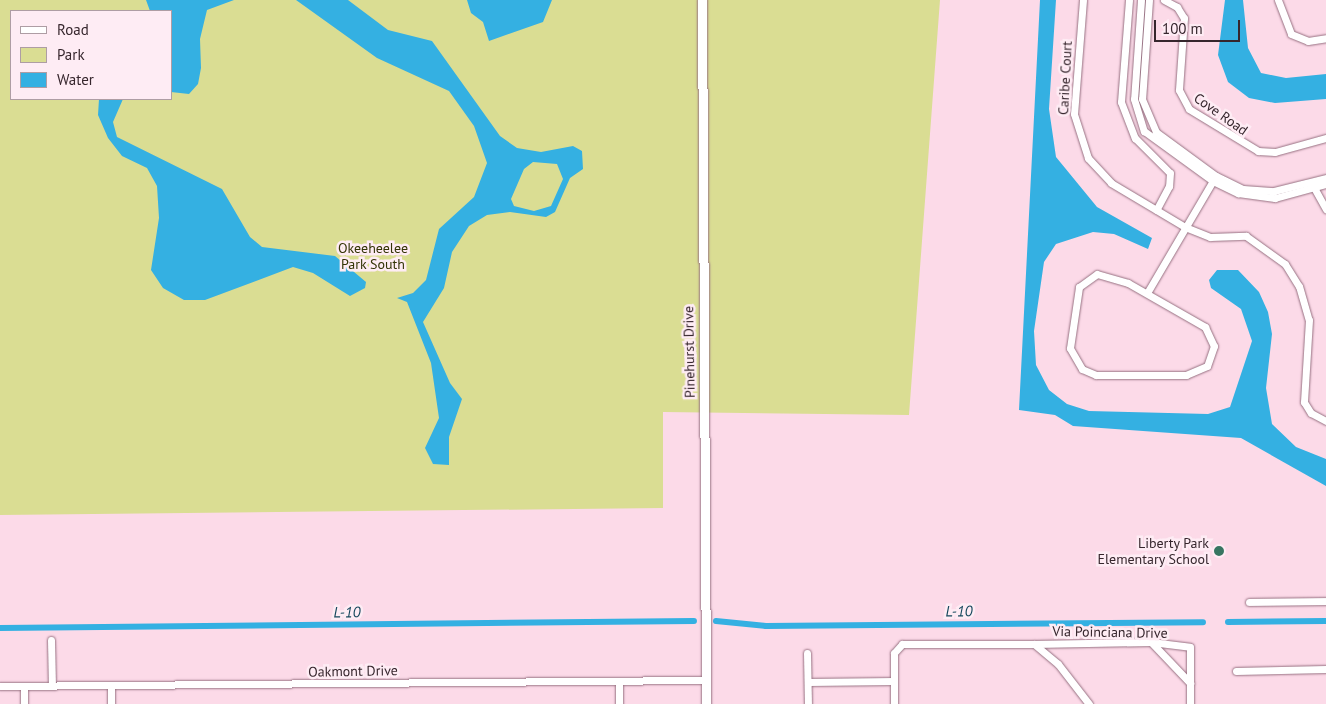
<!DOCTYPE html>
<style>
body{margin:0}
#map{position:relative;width:1326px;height:704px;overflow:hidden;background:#fcdae8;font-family:"PT Sans",sans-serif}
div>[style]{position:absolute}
.green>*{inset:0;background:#dadd93}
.water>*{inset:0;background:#34b0e2}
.canal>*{height:6px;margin:-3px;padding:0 3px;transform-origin:3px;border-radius:3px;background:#34b0e2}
.roads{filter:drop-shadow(0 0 1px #977182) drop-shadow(0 0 1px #977182)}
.minor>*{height:7px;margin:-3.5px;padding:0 3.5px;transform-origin:3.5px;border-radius:3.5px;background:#fff}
.tertiary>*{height:9px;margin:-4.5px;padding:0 4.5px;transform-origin:4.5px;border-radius:4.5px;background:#fff}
.dots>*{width:14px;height:14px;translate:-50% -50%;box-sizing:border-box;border:2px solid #feecf4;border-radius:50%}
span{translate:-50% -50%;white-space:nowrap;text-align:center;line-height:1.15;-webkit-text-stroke:5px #feecf4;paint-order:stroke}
.street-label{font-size:14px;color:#36262d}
.park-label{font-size:14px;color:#333406}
.poi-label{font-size:14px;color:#36262d}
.right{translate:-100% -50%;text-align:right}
.water-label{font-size:15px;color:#15475c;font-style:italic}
.legend{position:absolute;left:10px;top:10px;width:162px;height:90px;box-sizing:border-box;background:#feecf4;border:1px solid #ae9da4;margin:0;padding:6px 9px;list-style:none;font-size:15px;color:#36262d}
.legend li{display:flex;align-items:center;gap:10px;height:25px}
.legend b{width:25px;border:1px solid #ae9da4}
.scale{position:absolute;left:1154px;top:20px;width:86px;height:22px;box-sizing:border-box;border:2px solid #36262d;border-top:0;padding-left:6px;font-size:15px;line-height:18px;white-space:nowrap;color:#36262d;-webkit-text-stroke:4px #feecf4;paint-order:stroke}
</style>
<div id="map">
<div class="green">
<i style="clip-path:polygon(evenodd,0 0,940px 0,909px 415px,663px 412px,663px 508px,0 515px,0 0,11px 11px,171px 11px,171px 99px,11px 99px,11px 11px)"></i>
</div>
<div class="water">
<i style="clip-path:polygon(146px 0,234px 0,207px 10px,200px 39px,201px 68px,198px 84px,189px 94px,171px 92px,171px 11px,150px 11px)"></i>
<i style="clip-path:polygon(evenodd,296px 0,348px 0,388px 30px,432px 41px,500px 136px,517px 148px,541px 152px,573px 146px,582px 151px,583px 169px,570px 178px,555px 212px,546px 217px,510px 212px,487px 215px,469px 226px,452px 252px,444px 288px,423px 322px,450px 383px,462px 399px,449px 437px,449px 465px,433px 464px,425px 448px,439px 418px,431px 363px,407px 302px,397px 298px,413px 293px,426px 280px,439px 229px,474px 197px,487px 163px,474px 126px,449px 91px,377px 58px,296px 0,533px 162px,557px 164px,563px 179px,551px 206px,534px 211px,514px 206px,511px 199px,524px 169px,533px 162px)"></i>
<i style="clip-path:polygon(467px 0,552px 0,543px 22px,489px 41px,483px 22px,471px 13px)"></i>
<i style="clip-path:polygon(1040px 0,1056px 0,1049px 109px,1056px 157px,1097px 207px,1152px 238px,1148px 249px,1114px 234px,1093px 232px,1056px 244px,1044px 262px,1034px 331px,1036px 365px,1049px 390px,1067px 404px,1089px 411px,1208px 414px,1230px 407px,1252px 341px,1241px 309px,1211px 288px,1209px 280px,1217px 270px,1238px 270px,1259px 292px,1268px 312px,1272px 334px,1266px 388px,1272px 424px,1296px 447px,1326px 459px,1326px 486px,1241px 438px,1073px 426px,1055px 415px,1019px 410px)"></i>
<i style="clip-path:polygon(1225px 0,1243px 0,1248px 48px,1261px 73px,1286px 78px,1326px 74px,1326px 99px,1275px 103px,1249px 98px,1228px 82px,1218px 55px)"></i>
<i style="clip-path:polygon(99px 99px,123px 99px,113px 122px,117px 137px,222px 189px,250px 237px,262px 247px,335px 256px,366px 282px,365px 288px,350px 296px,313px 273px,293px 267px,205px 300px,184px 300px,163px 288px,151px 270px,159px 218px,157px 186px,147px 168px,122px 156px,108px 138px,98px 115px)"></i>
</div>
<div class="canal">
<i style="left:716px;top:621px;width:50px;rotate:5.7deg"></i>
<i style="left:766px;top:626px;width:437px;rotate:-0.5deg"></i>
<i style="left:1228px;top:622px;width:98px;rotate:-0.6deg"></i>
<i style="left:0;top:628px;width:694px;rotate:-0.58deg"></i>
</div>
<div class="roads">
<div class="minor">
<i style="left:1083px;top:0;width:114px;rotate:94.5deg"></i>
<i style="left:1074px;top:114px;width:46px;rotate:72.3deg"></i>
<i style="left:1088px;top:158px;width:34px;rotate:47deg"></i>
<i style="left:1111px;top:183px;width:86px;rotate:30.7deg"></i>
<i style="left:1185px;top:227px;width:27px;rotate:22deg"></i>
<i style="left:1210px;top:237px;width:36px;rotate:-2deg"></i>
<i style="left:1246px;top:236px;width:48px;rotate:35.7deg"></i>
<i style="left:1285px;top:264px;width:26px;rotate:58deg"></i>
<i style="left:1299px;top:286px;width:35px;rotate:74deg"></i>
<i style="left:1309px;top:320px;width:82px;rotate:93.5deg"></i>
<i style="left:1304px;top:402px;width:13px;rotate:58deg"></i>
<i style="left:1311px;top:413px;width:17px;rotate:28deg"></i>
<i style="left:1129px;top:0;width:102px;rotate:94.5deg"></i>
<i style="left:1121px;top:102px;width:39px;rotate:69deg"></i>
<i style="left:1135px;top:138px;width:49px;rotate:45deg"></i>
<i style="left:1170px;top:173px;width:13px;rotate:94deg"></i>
<i style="left:1169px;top:186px;width:27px;rotate:118deg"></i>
<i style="left:1141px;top:0;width:99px;rotate:94deg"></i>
<i style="left:1134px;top:99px;width:34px;rotate:73deg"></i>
<i style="left:1144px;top:131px;width:85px;rotate:35.9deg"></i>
<i style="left:1213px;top:181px;width:28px;rotate:26deg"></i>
<i style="left:1238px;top:193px;width:37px;rotate:8deg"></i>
<i style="left:1275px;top:198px;width:53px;rotate:-15.4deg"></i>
<i style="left:1149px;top:0;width:99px;rotate:94deg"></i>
<i style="left:1142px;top:99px;width:36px;rotate:67deg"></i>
<i style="left:1156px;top:132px;width:74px;rotate:36.3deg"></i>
<i style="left:1216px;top:176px;width:30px;rotate:26deg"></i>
<i style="left:1243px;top:189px;width:31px;rotate:4deg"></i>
<i style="left:1274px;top:191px;width:54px;rotate:-14deg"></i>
<i style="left:1164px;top:0;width:15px;rotate:28deg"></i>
<i style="left:1177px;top:7px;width:13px;rotate:58deg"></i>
<i style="left:1184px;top:18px;width:72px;rotate:94deg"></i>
<i style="left:1179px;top:90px;width:21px;rotate:62deg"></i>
<i style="left:1189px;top:109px;width:81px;rotate:31.3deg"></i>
<i style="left:1258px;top:151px;width:17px;rotate:3deg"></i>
<i style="left:1275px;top:152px;width:53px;rotate:-15.4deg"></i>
<i style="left:1278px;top:0;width:36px;rotate:69deg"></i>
<i style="left:1291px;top:34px;width:18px;rotate:22deg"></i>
<i style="left:1308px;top:41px;width:18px;rotate:-9deg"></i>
<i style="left:1312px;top:184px;width:29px;rotate:61deg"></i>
<i style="left:1097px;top:274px;width:32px;rotate:16deg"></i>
<i style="left:1128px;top:283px;width:89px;rotate:29.7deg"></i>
<i style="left:1205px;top:327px;width:21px;rotate:65deg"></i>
<i style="left:1214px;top:346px;width:21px;rotate:109deg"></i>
<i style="left:1207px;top:366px;width:23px;rotate:157deg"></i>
<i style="left:1186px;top:375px;width:90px;rotate:180deg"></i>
<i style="left:1096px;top:375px;width:15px;rotate:-157deg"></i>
<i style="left:1082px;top:369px;width:24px;rotate:-120deg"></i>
<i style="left:1070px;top:348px;width:62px;rotate:-81.6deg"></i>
<i style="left:1079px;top:287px;width:22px;rotate:-36deg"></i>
<i style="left:1147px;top:293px;width:132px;rotate:-59.6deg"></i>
<i style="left:1249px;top:602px;width:77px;rotate:-0.7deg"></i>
<i style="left:51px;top:640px;width:46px;rotate:88.8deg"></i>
<i style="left:1151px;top:642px;width:57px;rotate:46.4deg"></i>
<i style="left:807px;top:653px;width:51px;rotate:88.9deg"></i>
<i style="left:1236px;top:671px;width:90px;rotate:-1.3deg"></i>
<i style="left:619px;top:681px;width:23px;rotate:90deg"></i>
<i style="left:808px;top:682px;width:86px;rotate:-0.7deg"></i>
<i style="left:0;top:686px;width:706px;rotate:-0.49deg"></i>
<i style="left:24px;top:686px;width:18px;rotate:90deg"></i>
<i style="left:111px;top:687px;width:17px;rotate:90deg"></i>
<i style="left:894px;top:704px;width:51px;rotate:-90deg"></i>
<i style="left:894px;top:653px;width:12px;rotate:-48deg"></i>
<i style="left:902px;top:644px;width:132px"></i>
<i style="left:1089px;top:704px;width:51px;rotate:-127.8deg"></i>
<i style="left:1058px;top:664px;width:31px;rotate:-140deg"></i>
<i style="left:1034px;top:644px;width:117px;rotate:-1deg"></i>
<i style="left:1151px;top:642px;width:39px;rotate:7deg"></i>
<i style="left:1190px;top:647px;width:57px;rotate:90deg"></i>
</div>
<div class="tertiary">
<i style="left:702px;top:0;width:704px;rotate:89.67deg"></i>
</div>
</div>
<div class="dots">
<i style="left:1219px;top:551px;background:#387561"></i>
</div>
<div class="street-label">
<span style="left:1065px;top:78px;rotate:-87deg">Caribe Court</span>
<span style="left:1221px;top:114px;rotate:35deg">Cove Road</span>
<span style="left:689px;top:352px;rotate:-91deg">Pinehurst Drive</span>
<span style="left:1110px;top:632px;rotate:1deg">Via Poinciana Drive</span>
<span style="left:353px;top:671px;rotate:-1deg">Oakmont Drive</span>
</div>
<div class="park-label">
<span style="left:373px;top:256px">Okeeheelee<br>Park South</span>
</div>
<div class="poi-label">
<span class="right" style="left:1209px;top:551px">Liberty Park<br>Elementary School</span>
</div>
<div class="water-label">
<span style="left:959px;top:611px;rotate:-1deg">L-10</span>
<span style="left:347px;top:612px;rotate:-1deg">L-10</span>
</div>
<ul class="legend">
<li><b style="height:6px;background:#fff"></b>Road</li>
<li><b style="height:14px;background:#dadd93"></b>Park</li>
<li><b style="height:14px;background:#34b0e2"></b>Water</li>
</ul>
<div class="scale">100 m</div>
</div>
